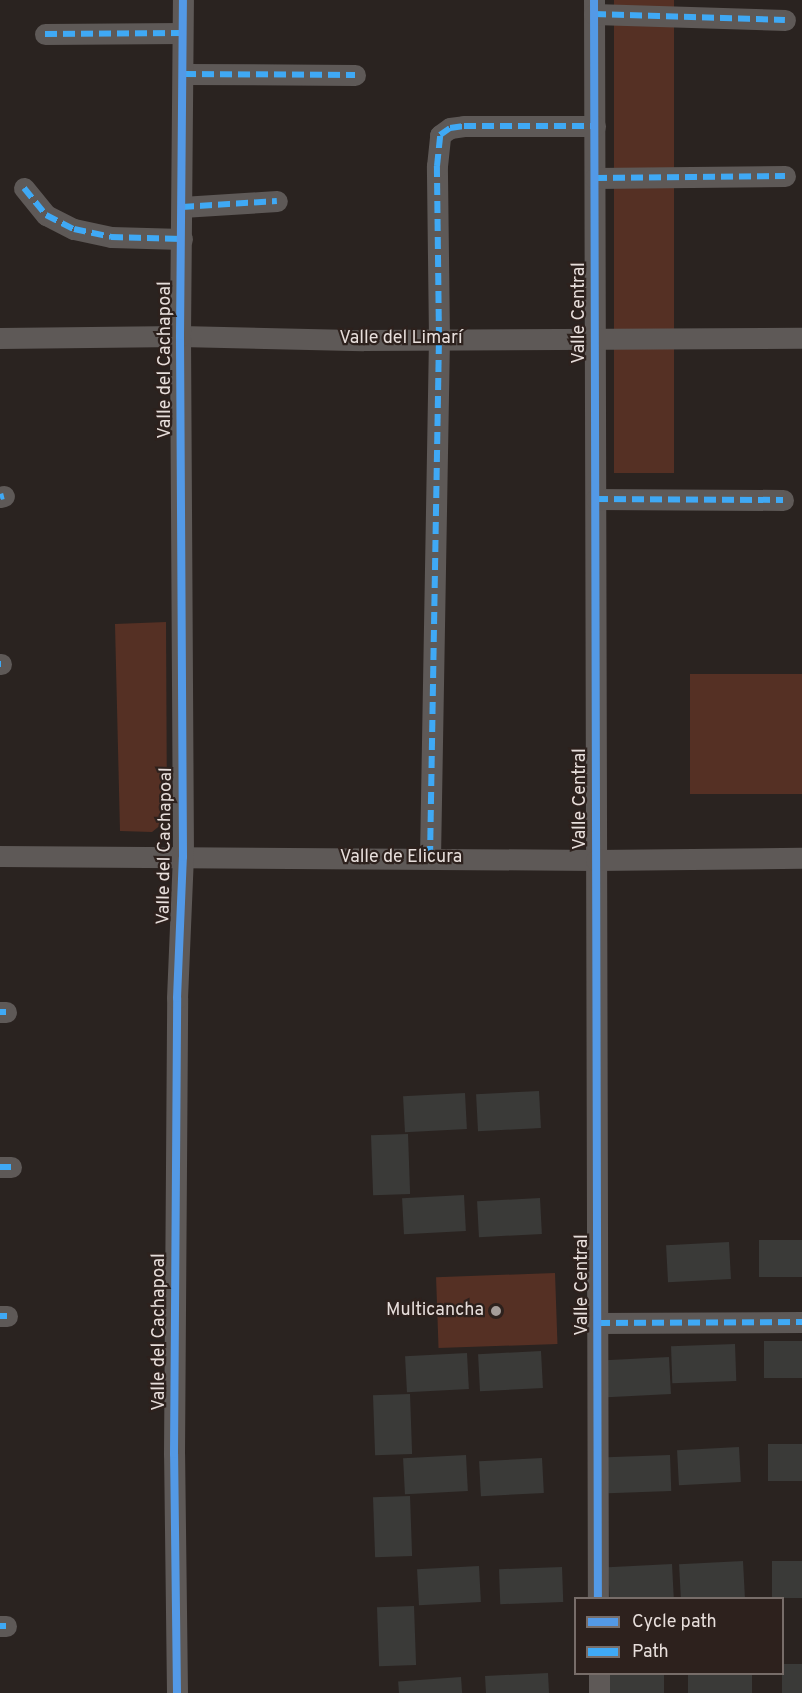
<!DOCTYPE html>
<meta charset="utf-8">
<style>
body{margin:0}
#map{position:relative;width:802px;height:1693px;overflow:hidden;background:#2a2320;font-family:Overpass,sans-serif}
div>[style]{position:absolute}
.green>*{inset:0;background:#553024;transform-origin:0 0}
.building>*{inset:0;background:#3a3a38;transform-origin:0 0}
.street>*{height:21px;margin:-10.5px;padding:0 10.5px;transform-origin:10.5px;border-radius:10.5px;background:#5e5957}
.quiet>*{height:6px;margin-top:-3px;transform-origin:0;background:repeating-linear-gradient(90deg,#3fa9f5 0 12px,transparent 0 18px)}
.cycleway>*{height:8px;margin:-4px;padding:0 4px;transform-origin:4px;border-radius:4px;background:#5399e6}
.dots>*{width:16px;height:16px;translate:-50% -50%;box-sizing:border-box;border:3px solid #2d211d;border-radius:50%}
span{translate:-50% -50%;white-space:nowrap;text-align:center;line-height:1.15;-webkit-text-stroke:4.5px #2d211d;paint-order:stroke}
.street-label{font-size:18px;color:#e7dedb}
.poi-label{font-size:18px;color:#e7dedb}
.right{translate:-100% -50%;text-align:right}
.legend{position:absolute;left:574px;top:1597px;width:210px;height:78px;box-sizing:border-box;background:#2d211d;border:2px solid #776d69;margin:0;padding:8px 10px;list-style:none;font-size:18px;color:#e7dedb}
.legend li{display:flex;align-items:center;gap:12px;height:30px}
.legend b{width:30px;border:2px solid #776d69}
</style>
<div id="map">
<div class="green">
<i style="left:614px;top:0;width:60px;height:473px"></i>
<i style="clip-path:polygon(166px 622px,167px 820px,152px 832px,120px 831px,115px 624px)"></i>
<i style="left:802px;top:674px;width:120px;height:112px;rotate:90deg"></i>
<i style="left:555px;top:1273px;width:71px;height:119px;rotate:88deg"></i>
</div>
<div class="building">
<i style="left:539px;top:1091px;width:37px;height:63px;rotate:87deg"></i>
<i style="left:465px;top:1093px;width:36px;height:62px;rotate:87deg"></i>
<i style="left:408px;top:1134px;width:60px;height:37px;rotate:88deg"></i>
<i style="left:464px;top:1195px;width:36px;height:62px;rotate:87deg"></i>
<i style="left:540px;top:1198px;width:36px;height:63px;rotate:87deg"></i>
<i style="left:802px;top:1240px;width:37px;height:43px;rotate:90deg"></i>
<i style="left:729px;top:1242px;width:37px;height:63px;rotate:87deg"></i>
<i style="left:802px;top:1341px;width:37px;height:38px;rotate:90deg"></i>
<i style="left:735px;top:1344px;width:37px;height:64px;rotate:88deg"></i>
<i style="left:541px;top:1351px;width:37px;height:63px;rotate:87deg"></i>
<i style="left:467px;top:1353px;width:36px;height:62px;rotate:87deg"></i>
<i style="left:669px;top:1357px;width:37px;height:64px;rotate:87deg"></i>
<i style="left:410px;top:1394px;width:60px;height:37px;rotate:88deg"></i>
<i style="left:802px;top:1444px;width:37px;height:34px;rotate:90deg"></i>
<i style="left:739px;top:1447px;width:35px;height:62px;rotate:87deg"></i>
<i style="left:466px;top:1455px;width:36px;height:63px;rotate:87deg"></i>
<i style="left:670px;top:1455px;width:36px;height:63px;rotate:88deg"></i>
<i style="left:542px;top:1458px;width:35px;height:63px;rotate:87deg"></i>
<i style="left:410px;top:1496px;width:60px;height:37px;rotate:88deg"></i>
<i style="left:743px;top:1561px;width:37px;height:64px;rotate:87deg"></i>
<i style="left:802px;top:1561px;width:37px;height:30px;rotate:90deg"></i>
<i style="left:672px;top:1564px;width:34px;height:64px;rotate:87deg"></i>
<i style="left:479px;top:1566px;width:36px;height:62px;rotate:87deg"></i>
<i style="left:562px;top:1567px;width:35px;height:63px;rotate:88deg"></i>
<i style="left:414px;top:1606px;width:59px;height:37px;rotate:88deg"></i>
<i style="left:802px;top:1664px;width:29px;height:20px;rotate:90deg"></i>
<i style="clip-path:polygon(548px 1673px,549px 1693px,486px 1693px,485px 1676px)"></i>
<i style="left:601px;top:1674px;width:63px;height:19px"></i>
<i style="left:688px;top:1674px;width:64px;height:19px"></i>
<i style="left:461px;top:1677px;width:16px;height:63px;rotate:86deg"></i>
</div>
<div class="street">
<i style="left:594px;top:0;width:1598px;rotate:89.86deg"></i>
<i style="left:594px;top:14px;width:191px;rotate:1.8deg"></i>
<i style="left:45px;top:34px;width:137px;rotate:-0.4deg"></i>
<i style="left:184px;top:74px;width:171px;rotate:0.3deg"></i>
<i style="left:595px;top:178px;width:190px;rotate:-0.6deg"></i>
<i style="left:24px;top:188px;width:35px;rotate:51deg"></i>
<i style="left:46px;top:215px;width:31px;rotate:27deg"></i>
<i style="left:74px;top:229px;width:38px;rotate:12deg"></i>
<i style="left:111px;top:237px;width:71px;rotate:1.6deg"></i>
<i style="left:182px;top:207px;width:95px;rotate:-3.6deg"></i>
<i style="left:0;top:338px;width:180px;rotate:-0.6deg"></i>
<i style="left:180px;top:336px;width:183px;rotate:1.3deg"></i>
<i style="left:363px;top:340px;width:439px;rotate:-0.3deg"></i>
<i style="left:0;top:497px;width:4px;rotate:-14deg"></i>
<i style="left:596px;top:499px;width:187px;rotate:0.3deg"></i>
<i style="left:0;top:664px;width:1px"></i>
<i style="left:0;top:856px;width:596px;rotate:0.38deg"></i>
<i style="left:596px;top:860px;width:206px;rotate:-0.6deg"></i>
<i style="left:430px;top:858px;width:519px;rotate:-89.01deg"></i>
<i style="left:439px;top:339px;width:173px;rotate:-90.7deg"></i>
<i style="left:437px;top:166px;width:31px;rotate:-84deg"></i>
<i style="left:440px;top:135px;width:12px;rotate:-35deg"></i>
<i style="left:450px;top:128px;width:14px;rotate:-8deg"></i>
<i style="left:464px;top:126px;width:131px"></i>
<i style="left:0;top:1012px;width:6px"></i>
<i style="left:0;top:1167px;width:11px"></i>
<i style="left:0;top:1316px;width:7px"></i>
<i style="left:598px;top:1323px;width:204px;rotate:-0.3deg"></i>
<i style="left:0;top:1626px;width:6px"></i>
<i style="left:599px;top:1674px;width:19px;rotate:90deg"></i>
<i style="left:177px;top:1693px;width:239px;rotate:-90.7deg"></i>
<i style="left:174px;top:1454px;width:456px;rotate:-89.6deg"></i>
<i style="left:177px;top:998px;width:141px;rotate:-87.6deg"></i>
<i style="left:183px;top:857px;width:521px;rotate:-90.33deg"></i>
<i style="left:180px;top:336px;width:336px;rotate:-89.5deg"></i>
</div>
<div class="quiet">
<i style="left:594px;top:14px;width:191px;rotate:1.8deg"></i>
<i style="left:45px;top:34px;width:137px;rotate:-0.4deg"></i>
<i style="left:184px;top:74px;width:171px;rotate:0.3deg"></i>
<i style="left:595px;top:178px;width:190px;rotate:-0.6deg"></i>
<i style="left:24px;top:188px;width:35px;rotate:51deg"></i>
<i style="left:46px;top:215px;width:31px;rotate:27deg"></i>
<i style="left:74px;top:229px;width:38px;rotate:12deg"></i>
<i style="left:111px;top:237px;width:71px;rotate:1.6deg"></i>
<i style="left:182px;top:207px;width:95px;rotate:-3.6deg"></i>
<i style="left:0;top:497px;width:4px;rotate:-14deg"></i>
<i style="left:596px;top:499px;width:187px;rotate:0.3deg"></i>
<i style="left:0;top:664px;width:1px"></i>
<i style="left:430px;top:858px;width:519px;rotate:-89.01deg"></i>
<i style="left:439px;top:339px;width:173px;rotate:-90.7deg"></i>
<i style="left:437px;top:166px;width:31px;rotate:-84deg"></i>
<i style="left:440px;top:135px;width:12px;rotate:-35deg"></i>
<i style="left:450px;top:128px;width:14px;rotate:-8deg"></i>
<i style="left:464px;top:126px;width:131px"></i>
<i style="left:0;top:1012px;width:6px"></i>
<i style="left:0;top:1167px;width:11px"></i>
<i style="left:0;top:1316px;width:7px"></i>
<i style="left:598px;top:1323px;width:204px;rotate:-0.3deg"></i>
<i style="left:0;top:1626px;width:6px"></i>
</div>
<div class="cycleway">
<i style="left:594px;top:0;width:1598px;rotate:89.86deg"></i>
<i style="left:177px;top:1693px;width:239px;rotate:-90.7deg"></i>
<i style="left:174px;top:1454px;width:456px;rotate:-89.6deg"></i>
<i style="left:177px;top:998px;width:141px;rotate:-87.6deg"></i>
<i style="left:183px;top:857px;width:521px;rotate:-90.33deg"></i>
<i style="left:180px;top:336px;width:336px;rotate:-89.5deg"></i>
</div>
<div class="dots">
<i style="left:496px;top:1311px;background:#a59d9a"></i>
</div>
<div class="street-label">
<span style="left:580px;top:313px;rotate:-90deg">Valle Central</span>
<span style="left:401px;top:339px">Valle del Limarí</span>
<span style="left:166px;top:360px;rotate:-90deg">Valle del Cachapoal</span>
<span style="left:581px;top:799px;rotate:-90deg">Valle Central</span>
<span style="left:166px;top:846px;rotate:-89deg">Valle del Cachapoal</span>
<span style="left:401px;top:858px">Valle de Elicura</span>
<span style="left:583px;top:1285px;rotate:-90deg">Valle Central</span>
<span style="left:160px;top:1332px;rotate:-90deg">Valle del Cachapoal</span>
</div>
<div class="poi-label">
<span class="right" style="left:484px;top:1311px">Multicancha</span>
</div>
<ul class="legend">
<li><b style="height:8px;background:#5399e6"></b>Cycle path</li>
<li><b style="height:8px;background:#3fa9f5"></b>Path</li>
</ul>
</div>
